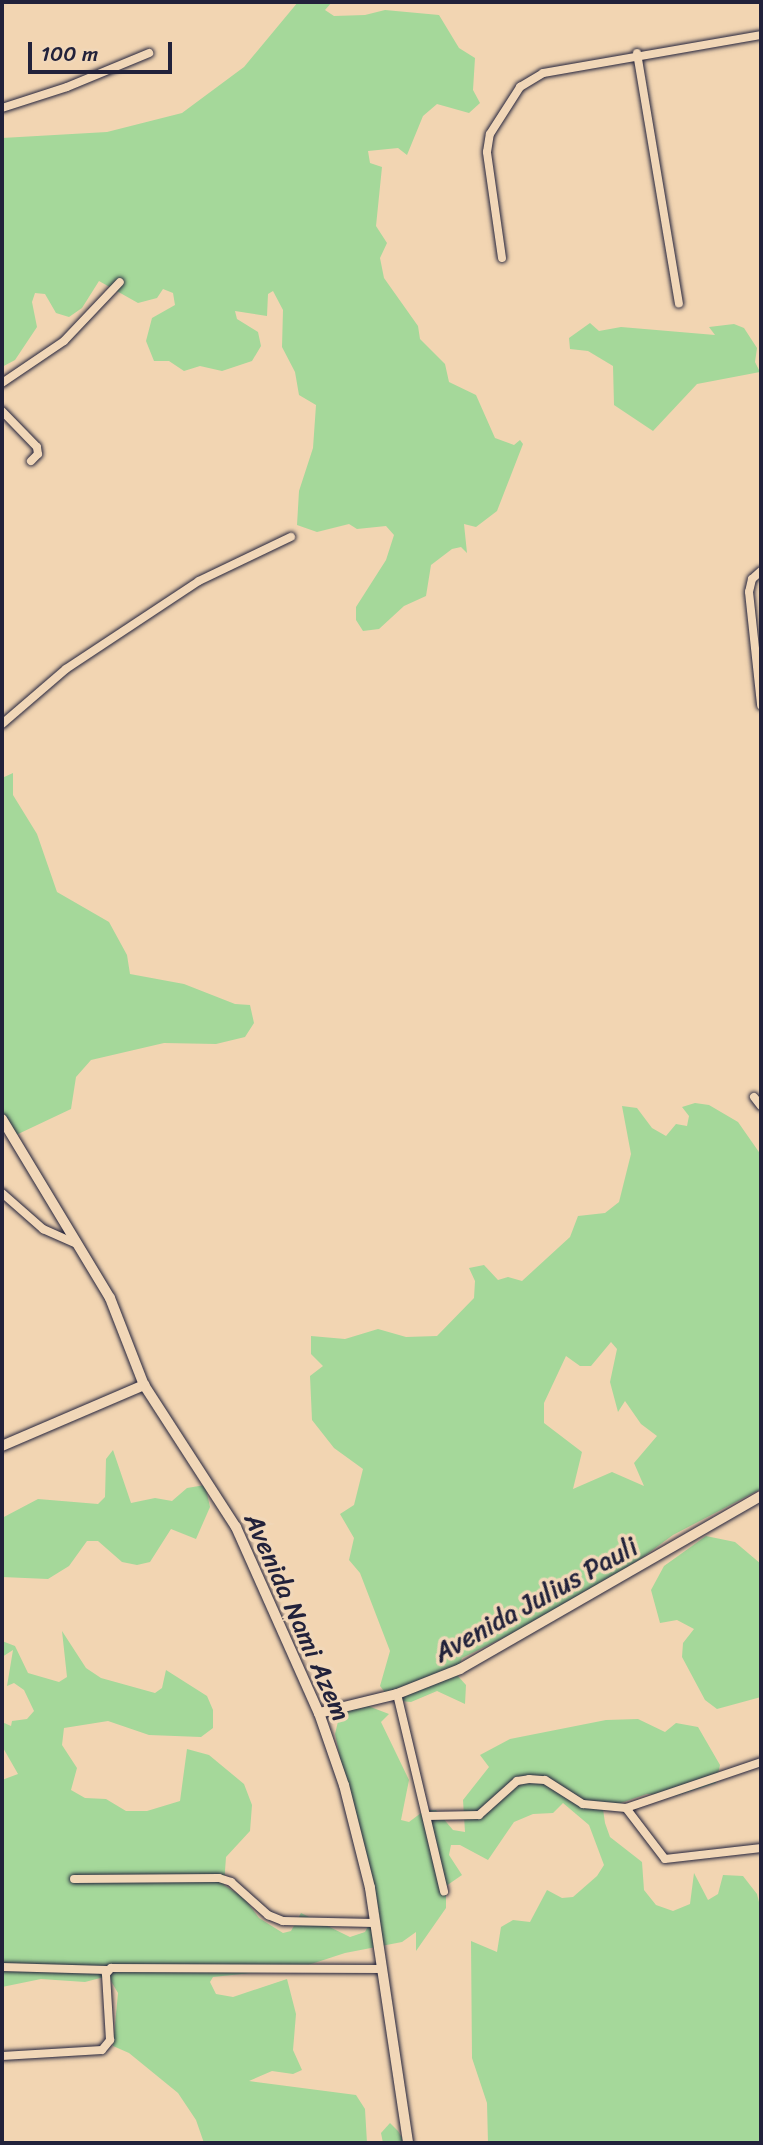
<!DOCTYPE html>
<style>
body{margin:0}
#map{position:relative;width:763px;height:2145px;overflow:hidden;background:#f2d5b2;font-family:Sriracha,sans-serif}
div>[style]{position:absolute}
.green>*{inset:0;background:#a5d89a}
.roads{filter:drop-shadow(0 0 2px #22223b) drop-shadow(0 0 2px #22223b)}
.minor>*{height:8px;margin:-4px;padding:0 4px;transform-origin:4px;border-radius:4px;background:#f1d7b8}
.tertiary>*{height:10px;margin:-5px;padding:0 5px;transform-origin:5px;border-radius:5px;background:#f1d7b8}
span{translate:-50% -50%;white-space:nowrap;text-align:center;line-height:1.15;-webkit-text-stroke:7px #f1d7b8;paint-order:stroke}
.street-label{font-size:26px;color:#22223b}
.frame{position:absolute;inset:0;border:4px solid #22223b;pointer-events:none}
.scale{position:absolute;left:28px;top:42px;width:144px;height:32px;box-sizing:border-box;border:4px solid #22223b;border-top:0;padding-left:9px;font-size:21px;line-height:24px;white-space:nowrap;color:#22223b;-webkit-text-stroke:5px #f1d7b8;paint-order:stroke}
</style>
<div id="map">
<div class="green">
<i style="clip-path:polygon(298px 2px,332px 2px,325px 10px,334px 16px,365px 15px,385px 10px,439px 15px,459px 48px,475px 58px,473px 90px,480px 103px,469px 113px,437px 104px,423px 116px,407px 155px,398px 148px,368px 151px,370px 163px,382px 167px,376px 226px,387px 243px,380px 258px,384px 278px,418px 326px,420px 339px,445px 364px,449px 382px,476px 395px,495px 438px,514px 445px,520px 440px,523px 444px,497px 511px,476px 527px,464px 524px,467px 553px,461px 547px,452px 549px,431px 565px,426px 596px,404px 606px,379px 629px,363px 631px,356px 620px,356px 607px,386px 560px,394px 535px,386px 526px,357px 529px,349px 524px,317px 532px,297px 525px,299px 491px,313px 448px,316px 405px,299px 395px,295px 372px,282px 347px,283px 310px,273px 291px,268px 294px,267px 316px,235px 311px,237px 319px,258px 332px,261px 346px,252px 361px,222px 371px,200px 366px,184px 371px,169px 361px,154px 361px,146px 341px,152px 318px,175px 305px,173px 293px,163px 289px,157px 298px,138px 303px,99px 281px,82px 308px,69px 317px,56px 313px,45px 294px,35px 293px,32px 302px,37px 327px,15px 360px,2px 367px,2px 138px,107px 132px,182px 113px,244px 67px)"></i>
<i style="clip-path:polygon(590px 323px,599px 331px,621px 327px,715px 335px,709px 327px,734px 324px,744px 328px,757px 348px,755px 362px,760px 372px,697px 384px,653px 431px,614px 405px,613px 366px,588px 351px,570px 349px,569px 338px)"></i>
<i style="clip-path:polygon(13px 773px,13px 795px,37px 834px,57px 892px,109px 922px,127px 955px,130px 974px,184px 984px,235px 1004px,250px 1005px,254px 1023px,245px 1037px,216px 1044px,164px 1043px,91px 1060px,76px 1077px,71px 1109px,16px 1135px,2px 1110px,2px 778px)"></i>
<i style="clip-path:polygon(evenodd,695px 1103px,709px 1105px,738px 1122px,761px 1155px,761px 1489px,673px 1535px,639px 1560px,523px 1628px,462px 1658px,456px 1674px,466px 1685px,465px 1704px,437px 1691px,411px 1702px,391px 1700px,380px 1686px,390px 1651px,360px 1573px,349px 1560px,354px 1538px,340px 1514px,354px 1505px,363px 1469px,334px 1448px,312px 1420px,310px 1376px,323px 1366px,311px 1354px,311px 1336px,345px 1339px,378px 1329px,406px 1337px,437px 1336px,474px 1298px,475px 1281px,469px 1268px,484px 1265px,498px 1280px,508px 1277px,522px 1281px,570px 1237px,578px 1216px,605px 1213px,619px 1202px,631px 1154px,622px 1106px,637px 1108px,652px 1128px,666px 1136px,676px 1124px,687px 1126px,689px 1116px,682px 1107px,695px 1103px,611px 1342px,617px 1349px,610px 1382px,618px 1412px,625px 1401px,641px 1424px,657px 1436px,634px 1463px,644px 1486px,612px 1472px,573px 1489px,582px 1452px,544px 1423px,544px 1403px,566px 1356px,580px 1366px,591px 1366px,611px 1342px)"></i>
<i style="clip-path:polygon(113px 1450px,131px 1503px,155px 1498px,172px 1501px,187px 1488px,205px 1485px,210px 1507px,196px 1539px,171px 1529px,150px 1562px,137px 1565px,122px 1562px,98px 1541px,87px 1541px,69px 1566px,48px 1579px,2px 1577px,2px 1518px,38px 1499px,98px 1504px,105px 1497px,106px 1459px)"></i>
<i style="clip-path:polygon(706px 1536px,735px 1542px,761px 1564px,761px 1697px,717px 1709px,705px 1700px,682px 1657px,683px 1643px,694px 1629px,677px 1620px,660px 1623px,651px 1590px,664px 1566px)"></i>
<i style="clip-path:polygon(62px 1631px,86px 1668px,101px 1678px,155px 1693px,162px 1688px,166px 1670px,207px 1696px,213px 1710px,213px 1728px,201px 1737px,149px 1735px,108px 1721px,64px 1728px,62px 1745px,77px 1768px,71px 1790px,85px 1798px,106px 1799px,126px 1811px,147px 1811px,180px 1801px,187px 1749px,209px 1755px,244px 1784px,252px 1805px,250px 1831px,226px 1857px,224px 1885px,244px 1898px,259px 1918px,283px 1933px,291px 1931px,301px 1913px,350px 1937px,365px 1932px,373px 1917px,335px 1734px,340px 1713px,368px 1706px,389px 1714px,381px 1722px,409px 1780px,401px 1820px,409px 1822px,425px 1810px,436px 1810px,453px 1830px,465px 1832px,463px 1800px,489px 1767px,480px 1755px,510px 1739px,606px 1720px,638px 1719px,665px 1732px,676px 1723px,698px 1727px,720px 1765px,716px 1783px,675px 1796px,647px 1794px,603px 1809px,605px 1823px,610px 1837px,642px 1862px,644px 1890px,656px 1905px,673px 1911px,690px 1904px,694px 1873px,708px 1900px,718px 1894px,723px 1875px,743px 1876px,757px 1894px,761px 1910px,761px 2143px,488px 2143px,487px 2103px,472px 2058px,471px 1941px,497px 1952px,501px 1927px,513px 1920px,530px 1922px,547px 1890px,562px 1898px,573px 1897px,597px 1876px,604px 1865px,589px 1825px,563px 1803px,553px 1813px,533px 1814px,514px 1822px,488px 1860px,460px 1845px,451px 1845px,449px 1855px,462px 1875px,446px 1886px,446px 1908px,416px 1951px,416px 1932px,402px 1942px,345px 1953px,299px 1968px,213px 1977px,210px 1982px,216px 1994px,233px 1997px,287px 1979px,296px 2014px,293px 2050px,302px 2070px,293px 2074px,272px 2071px,249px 2081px,356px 2095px,365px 2109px,367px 2143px,204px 2143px,196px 2120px,178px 2093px,129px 2053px,113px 2046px,118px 1993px,108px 1976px,85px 1982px,41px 1979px,2px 1987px,2px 1780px,18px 1774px,2px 1746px,2px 1722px,11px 1726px,12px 1721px,27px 1719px,34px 1711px,24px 1690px,14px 1683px,7px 1686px,13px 1650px,2px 1657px,2px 1641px,15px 1646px,28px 1673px,59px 1682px,67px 1677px)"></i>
<i style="clip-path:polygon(390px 2123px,398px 2131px,405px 2143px,383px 2143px,381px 2133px)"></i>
</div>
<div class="roads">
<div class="minor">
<i style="left:637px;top:53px;width:254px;rotate:80.5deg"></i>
<i style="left:2px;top:108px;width:68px;rotate:-17.9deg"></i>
<i style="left:67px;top:87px;width:89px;rotate:-22.5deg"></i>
<i style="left:502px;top:258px;width:107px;rotate:-98.1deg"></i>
<i style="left:487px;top:152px;width:18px;rotate:-81deg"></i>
<i style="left:490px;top:134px;width:56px;rotate:-57.4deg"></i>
<i style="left:520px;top:87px;width:27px;rotate:-31deg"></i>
<i style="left:543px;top:73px;width:221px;rotate:-9.9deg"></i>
<i style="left:2px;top:383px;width:75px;rotate:-34.1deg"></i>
<i style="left:64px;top:341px;width:81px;rotate:-46.5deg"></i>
<i style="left:2px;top:411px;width:50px;rotate:45.8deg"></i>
<i style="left:37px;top:447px;width:7px;rotate:82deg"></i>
<i style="left:38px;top:454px;width:10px;rotate:135deg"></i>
<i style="left:761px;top:571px;width:12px;rotate:138deg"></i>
<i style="left:752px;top:579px;width:13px;rotate:103deg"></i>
<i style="left:749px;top:592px;width:114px;rotate:83.9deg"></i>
<i style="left:2px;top:724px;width:84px;rotate:-40.7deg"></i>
<i style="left:66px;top:669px;width:159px;rotate:-33.5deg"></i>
<i style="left:199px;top:581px;width:102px;rotate:-25.6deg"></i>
<i style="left:754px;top:1097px;width:11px;rotate:52deg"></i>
<i style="left:2px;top:1193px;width:55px;rotate:41.3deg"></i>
<i style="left:43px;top:1229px;width:36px;rotate:24deg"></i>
<i style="left:397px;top:1694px;width:203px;rotate:76.6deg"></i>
<i style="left:626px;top:1808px;width:64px;rotate:52.6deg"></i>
<i style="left:665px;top:1859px;width:97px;rotate:-6.5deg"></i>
<i style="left:427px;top:1816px;width:52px;rotate:-1.1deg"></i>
<i style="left:479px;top:1815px;width:51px;rotate:-41.8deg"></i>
<i style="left:517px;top:1781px;width:12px;rotate:-9deg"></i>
<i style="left:529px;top:1779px;width:16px;rotate:4deg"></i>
<i style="left:545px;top:1780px;width:45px;rotate:32.3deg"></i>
<i style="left:583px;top:1804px;width:43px;rotate:5.3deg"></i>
<i style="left:626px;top:1808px;width:143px;rotate:-18.8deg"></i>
<i style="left:74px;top:1879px;width:145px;rotate:-0.4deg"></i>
<i style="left:219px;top:1878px;width:13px;rotate:18deg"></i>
<i style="left:231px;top:1882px;width:50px;rotate:41.7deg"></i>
<i style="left:268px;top:1915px;width:16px;rotate:22deg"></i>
<i style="left:283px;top:1921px;width:91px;rotate:1.3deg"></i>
<i style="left:2px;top:1967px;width:105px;rotate:1.6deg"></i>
<i style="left:2px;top:2056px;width:100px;rotate:-3.4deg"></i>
<i style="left:102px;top:2050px;width:13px;rotate:-51deg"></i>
<i style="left:110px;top:2040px;width:66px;rotate:-93.5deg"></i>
<i style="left:106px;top:1974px;width:8px;rotate:-50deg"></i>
<i style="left:111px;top:1968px;width:268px;rotate:0.2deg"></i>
</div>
<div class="tertiary">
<i style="left:2px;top:1119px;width:209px;rotate:58.9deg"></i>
<i style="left:110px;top:1298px;width:93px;rotate:68.7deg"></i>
<i style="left:144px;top:1385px;width:169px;rotate:57.1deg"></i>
<i style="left:236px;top:1527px;width:204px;rotate:66deg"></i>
<i style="left:319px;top:1713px;width:76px;rotate:70.9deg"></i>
<i style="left:344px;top:1785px;width:106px;rotate:75.8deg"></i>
<i style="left:370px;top:1888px;width:258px;rotate:81.5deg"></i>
<i style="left:2px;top:1446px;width:155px;rotate:-23.2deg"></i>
<i style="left:319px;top:1713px;width:80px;rotate:-13.7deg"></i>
<i style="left:397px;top:1694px;width:68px;rotate:-21.6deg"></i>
<i style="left:460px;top:1669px;width:347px;rotate:-29.9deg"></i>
</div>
</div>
<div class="street-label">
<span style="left:536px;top:1600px;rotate:-29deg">Avenida Julius Pauli</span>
<span style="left:297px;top:1617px;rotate:66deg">Avenida Nami Azem</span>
</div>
<div class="frame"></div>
<div class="scale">100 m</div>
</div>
